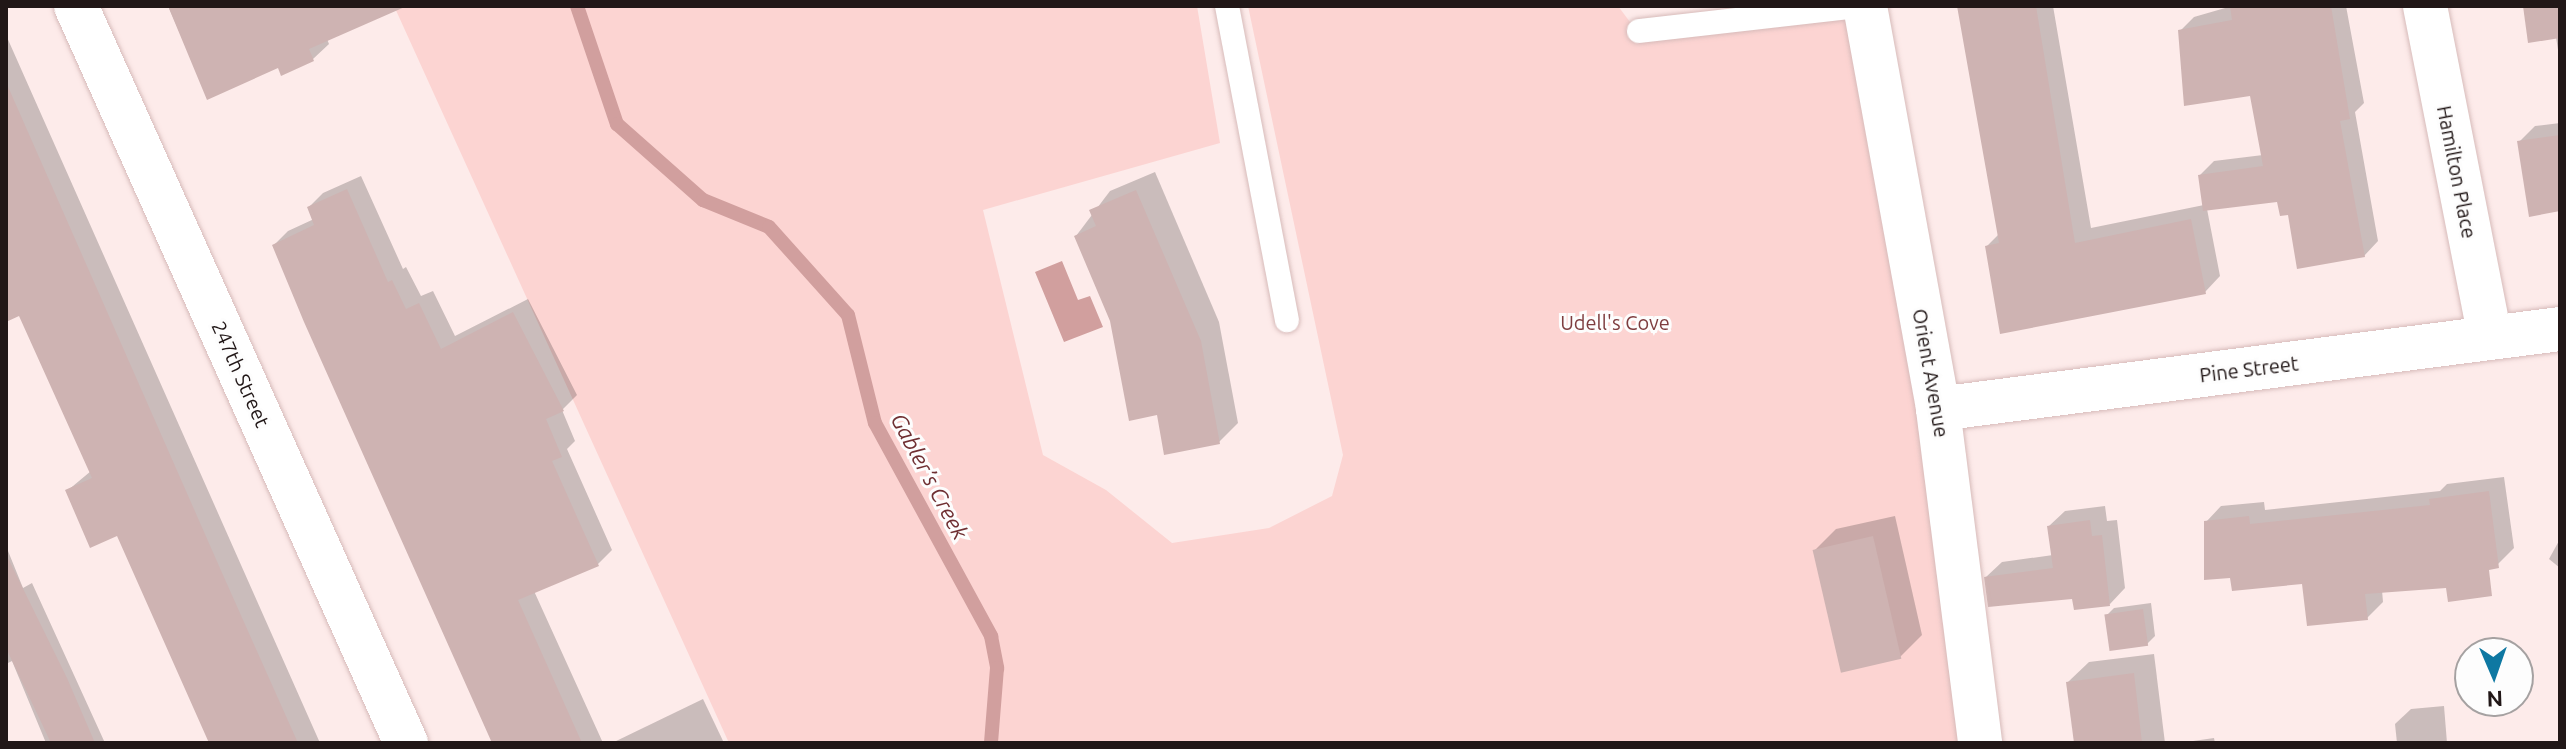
<!DOCTYPE html>
<meta charset="utf-8">
<style>
body{margin:0}
#map{position:relative;width:2566px;height:749px;overflow:hidden;background:#fdebea;font-family:Ubuntu,sans-serif}
div>[style]{position:absolute}
.green>*{inset:0;background:#fcd4d2}
.water>*{inset:0;background:#d19f9e}
.shadow>*{inset:0;background:#0003}
.stream>*{height:14px;margin:-7px;padding:0 7px;transform-origin:7px;border-radius:7px;background:#d19f9e}
.building>*{inset:0;background:#ceb3b2;transform-origin:0 0}
.roads{filter:drop-shadow(0 0 2px #d7bbba) drop-shadow(0 0 2px #d7bbba)}
.lane>*{height:24px;margin:-12px;padding:0 12px;transform-origin:12px;border-radius:12px;background:#fff}
.street>*{height:44px;margin:-22px;padding:0 22px;transform-origin:22px;border-radius:22px;background:#fff}
span{translate:-50% -50%;white-space:nowrap;text-align:center;line-height:1.15;-webkit-text-stroke:6px #fdfdfd;paint-order:stroke}
.street-label{font-size:20px;color:#211717}
.park-label{font-size:20px;color:#7e3d3f}
.water-label{font-size:22px;color:#6f2f32;font-style:italic}
.frame{position:absolute;inset:0;border:8px solid #211717;pointer-events:none}
.north{position:absolute;left:2454px;top:637px;width:80px;height:80px;box-sizing:border-box;background:#fdfdfd;border:2px solid #a5a1a1;border-radius:50%;rotate:178deg;font-size:22px;font-weight:700;line-height:32px;text-align:center;color:#211717}
.north::after{content:'';display:block;margin:auto;width:28px;height:36px;background:#0e78a2;clip-path:polygon(50% 0,100% 100%,50% 72%,0 100%)}
</style>
<div id="map">
<div class="green">
<i style="clip-path:polygon(394px 6px,1197px 6px,1220px 143px,983px 210px,1043px 455px,1106px 490px,1172px 543px,1269px 528px,1332px 496px,1343px 455px,1248px 6px,1618px 6px,1630px 22px,1797px 6px,1865px 6px,1977px 743px,729px 743px)"></i>
</div>
<div class="water">
<i style="clip-path:polygon(1062px 261px,1078px 300px,1090px 296px,1103px 327px,1064px 342px,1035px 272px)"></i>
</div>
<div class="shadow">
<i style="clip-path:polygon(168px 6px,393px 6px,327px 39px,329px 44px,313px 59px,279px 65px,208px 97px)"></i>
<i style="clip-path:polygon(1960px 6px,2053px 6px,2091px 228px,2204px 205px,2200px 175px,2214px 161px,2263px 155px,2252px 94px,2180px 31px,2194px 17px,2232px 6px,2346px 6px,2364px 103px,2355px 112px,2378px 241px,2364px 256px,2289px 212px,2279px 199px,2207px 209px,2220px 276px,2205px 292px,1987px 246px,1999px 234px)"></i>
<i style="clip-path:polygon(2525px 6px,2560px 6px,2560px 63px,2556px 37px)"></i>
<i style="clip-path:polygon(6px 35px,320px 743px,212px 743px,118px 533px,67px 491px,91px 471px,20px 314px,6px 317px)"></i>
<i style="clip-path:polygon(2560px 123px,2560px 209px,2519px 142px,2535px 126px)"></i>
<i style="clip-path:polygon(1155px 172px,1219px 322px,1238px 423px,1219px 442px,1158px 413px,1076px 236px,1110px 191px)"></i>
<i style="clip-path:polygon(361px 176px,403px 269px,406px 267px,421px 296px,433px 291px,455px 336px,528px 299px,577px 395px,562px 410px,575px 441px,567px 449px,612px 550px,598px 564px,534px 591px,603px 743px,496px 743px,274px 245px,288px 231px,314px 219px,309px 207px,323px 193px)"></i>
<i style="clip-path:polygon(2504px 477px,2514px 548px,2498px 564px,2382px 590px,2383px 602px,2367px 618px,2304px 582px,2232px 576px,2206px 522px,2221px 506px,2264px 502px,2265px 510px,2440px 491px,2447px 484px)"></i>
<i style="clip-path:polygon(2105px 506px,2107px 521px,2117px 520px,2125px 588px,2110px 604px,1986px 577px,2002px 562px,2053px 555px,2049px 526px,2065px 511px)"></i>
<i style="clip-path:polygon(1895px 516px,1922px 635px,1900px 657px,1815px 550px,1836px 529px)"></i>
<i style="clip-path:polygon(2560px 539px,2560px 568px,2549px 559px)"></i>
<i style="clip-path:polygon(6px 546px,23px 588px,32px 583px,105px 743px,46px 743px,12px 661px,6px 664px)"></i>
<i style="clip-path:polygon(2151px 603px,2155px 636px,2147px 644px,2106px 616px,2114px 608px)"></i>
<i style="clip-path:polygon(2154px 654px,2165px 743px,2076px 743px,2068px 682px,2089px 662px)"></i>
<i style="clip-path:polygon(703px 699px,724px 743px,612px 743px)"></i>
<i style="clip-path:polygon(2444px 706px,2447px 743px,2397px 743px,2395px 724px,2411px 709px)"></i>
<i style="clip-path:polygon(2214px 738px,2215px 743px,2179px 743px)"></i>
</div>
<div class="stream">
<i style="left:577px;top:6px;width:125px;rotate:71.3deg"></i>
<i style="left:617px;top:124px;width:115px;rotate:41.5deg"></i>
<i style="left:703px;top:200px;width:71px;rotate:22.2deg"></i>
<i style="left:769px;top:227px;width:118px;rotate:48.1deg"></i>
<i style="left:848px;top:315px;width:111px;rotate:76deg"></i>
<i style="left:875px;top:423px;width:243px;rotate:61.4deg"></i>
<i style="left:991px;top:636px;width:33px;rotate:79deg"></i>
<i style="left:997px;top:668px;width:75px;rotate:94.6deg"></i>
</div>
<div class="building">
<i style="clip-path:polygon(168px 6px,407px 6px,309px 49px,314px 61px,281px 76px,278px 68px,207px 100px)"></i>
<i style="clip-path:polygon(1957px 6px,2036px 6px,2075px 243px,2191px 219px,2206px 294px,2000px 334px,1985px 246px,1999px 243px)"></i>
<i style="clip-path:polygon(2230px 6px,2331px 6px,2350px 119px,2340px 121px,2365px 257px,2297px 269px,2288px 215px,2280px 216px,2277px 202px,2203px 211px,2198px 175px,2263px 166px,2250px 96px,2184px 106px,2178px 30px,2232px 20px)"></i>
<i style="clip-path:polygon(2523px 6px,2560px 6px,2560px 38px,2528px 43px)"></i>
<i style="clip-path:polygon(6px 82px,223px 575px,298px 743px,209px 743px,117px 536px,90px 548px,65px 490px,92px 478px,19px 316px,6px 322px)"></i>
<i style="clip-path:polygon(2560px 135px,2560px 211px,2529px 217px,2517px 141px)"></i>
<i style="clip-path:polygon(347px 189px,388px 282px,392px 280px,406px 309px,419px 303px,441px 349px,513px 312px,564px 411px,546px 419px,562px 457px,552px 461px,599px 566px,518px 600px,582px 743px,492px 743px,304px 322px,272px 245px,314px 225px,307px 207px)"></i>
<i style="clip-path:polygon(1136px 190px,1201px 341px,1220px 444px,1164px 455px,1157px 415px,1129px 421px,1110px 321px,1074px 236px,1096px 226px,1089px 210px)"></i>
<i style="clip-path:polygon(2489px 491px,2499px 568px,2489px 570px,2492px 596px,2448px 602px,2446px 588px,2365px 594px,2368px 620px,2307px 626px,2302px 584px,2232px 591px,2230px 578px,2204px 580px,2204px 521px,2249px 516px,2250px 524px,2430px 505px,2429px 499px)"></i>
<i style="clip-path:polygon(2090px 520px,2092px 536px,2102px 535px,2110px 606px,2074px 610px,2072px 599px,1988px 607px,1984px 577px,2053px 568px,2047px 526px)"></i>
<i style="left:1873px;top:536px;width:126px;height:62px;rotate:77deg"></i>
<i style="clip-path:polygon(6px 554px,67px 678px,95px 743px,51px 743px,6px 648px)"></i>
<i style="left:2143px;top:609px;width:37px;height:39px;rotate:82deg"></i>
<i style="clip-path:polygon(2134px 673px,2142px 743px,2074px 743px,2066px 682px)"></i>
</div>
<div class="roads">
<div class="lane">
<i style="left:1227px;top:6px;width:320px;rotate:79.2deg"></i>
<i style="left:1639px;top:31px;width:221px;rotate:-6.5deg"></i>
</div>
<div class="street">
<i style="left:76px;top:6px;width:808px;rotate:65.88deg"></i>
<i style="left:1865px;top:6px;width:410px;rotate:79.7deg"></i>
<i style="left:1938px;top:409px;width:337px;rotate:82.8deg"></i>
<i style="left:2425px;top:6px;width:338px;rotate:78.9deg"></i>
<i style="left:1938px;top:409px;width:627px;rotate:-7.33deg"></i>
</div>
</div>
<div class="street-label">
<span style="left:2457px;top:172px;rotate:79deg">Hamilton Place</span>
<span style="left:2249px;top:369px;rotate:-7deg">Pine Street</span>
<span style="left:1931px;top:373px;rotate:80deg">Orient Avenue</span>
<span style="left:241px;top:374px;rotate:66deg">247th Street</span>
</div>
<div class="park-label">
<span style="left:1615px;top:322px">Udell's Cove</span>
</div>
<div class="water-label">
<span style="left:930px;top:476px;rotate:62deg">Gabler’s Creek</span>
</div>
<div class="frame"></div>
<div class="north">N</div>
</div>
